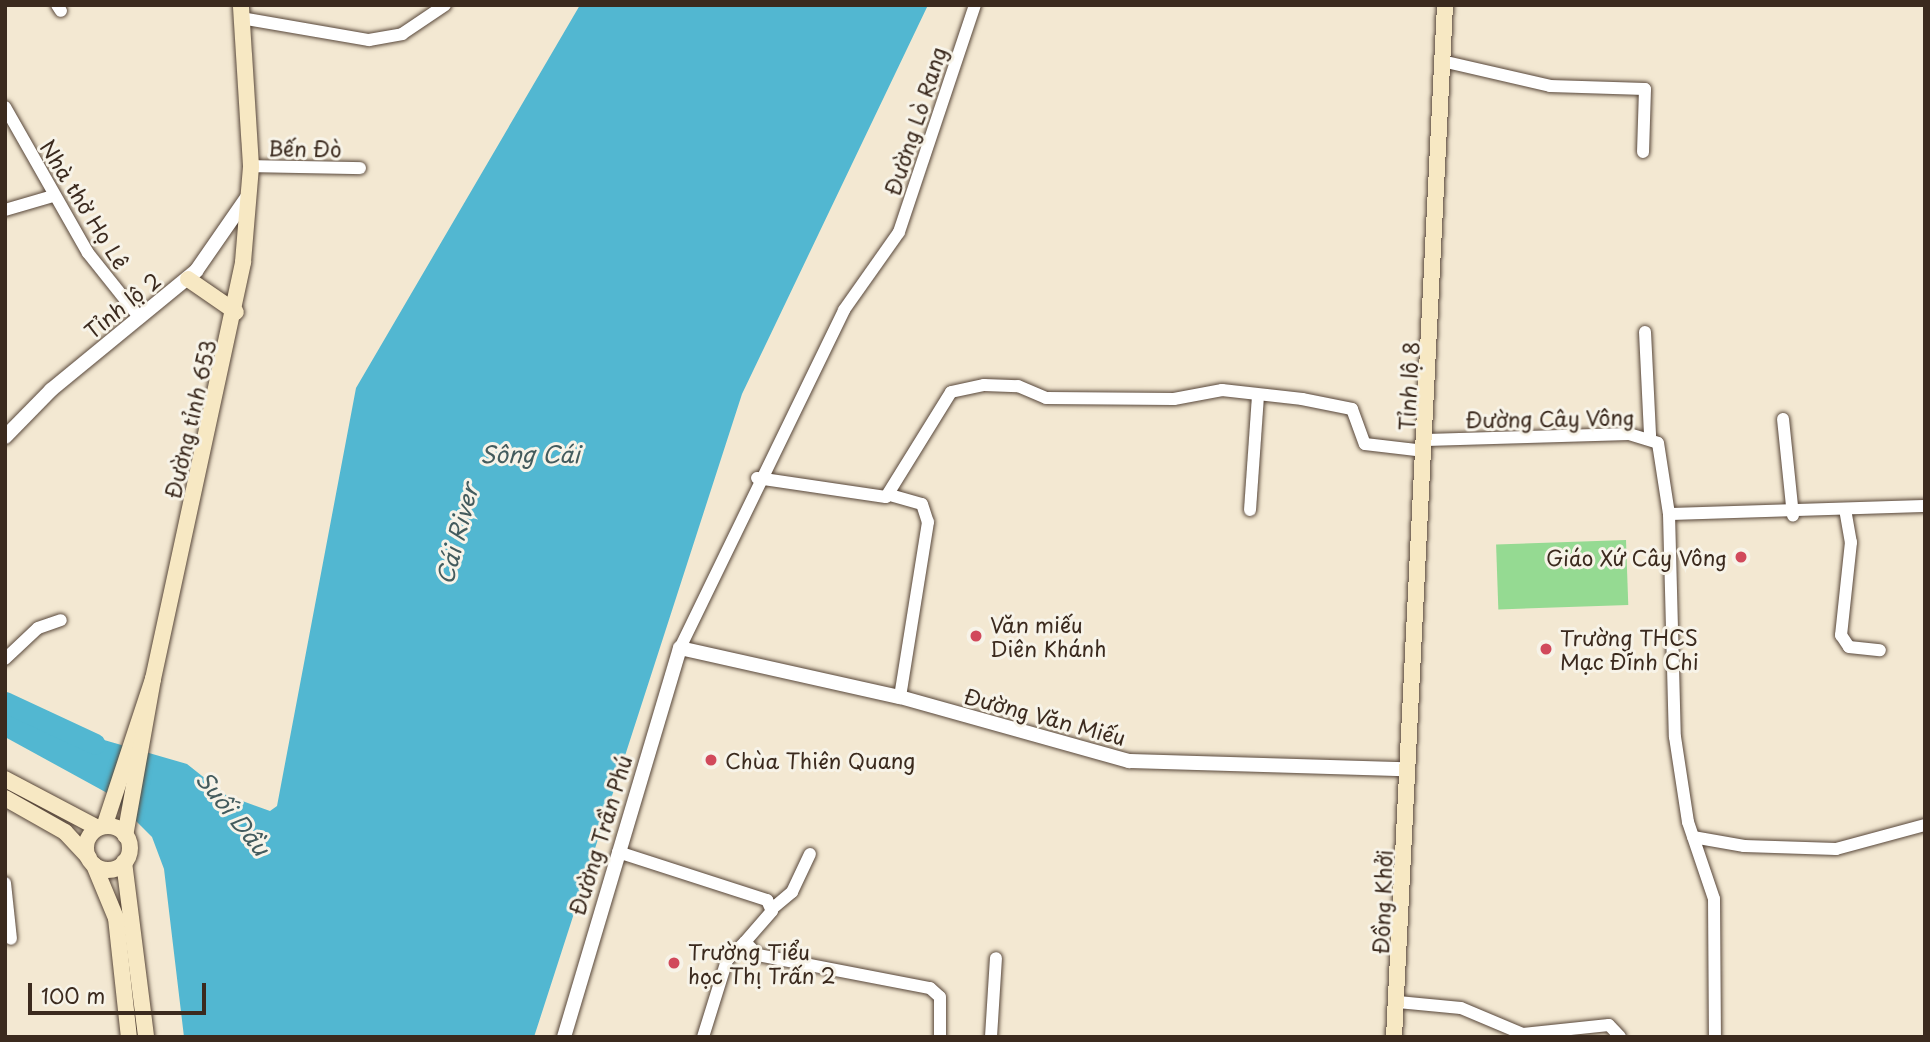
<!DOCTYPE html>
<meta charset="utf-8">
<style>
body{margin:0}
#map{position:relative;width:1930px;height:1042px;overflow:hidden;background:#f3e8d2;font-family:"Playpen Sans",sans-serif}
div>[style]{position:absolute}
.green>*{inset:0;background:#95da92;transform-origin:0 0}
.water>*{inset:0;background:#52b7d1}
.river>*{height:21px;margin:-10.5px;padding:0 10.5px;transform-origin:10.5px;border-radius:10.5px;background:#52b7d1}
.roads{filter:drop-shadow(0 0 2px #574639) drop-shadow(0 0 2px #574639)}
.minor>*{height:12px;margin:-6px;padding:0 6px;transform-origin:6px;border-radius:6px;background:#fff}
.tertiary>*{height:14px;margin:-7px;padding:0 7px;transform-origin:7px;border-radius:7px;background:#fff}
.secondary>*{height:16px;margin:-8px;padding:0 8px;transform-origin:8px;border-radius:8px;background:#f7e8c3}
.secondary>.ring{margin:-8px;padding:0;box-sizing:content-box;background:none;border:16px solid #f7e8c3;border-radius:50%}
.dots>*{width:19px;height:19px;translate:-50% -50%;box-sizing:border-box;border:4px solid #f7f3e8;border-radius:50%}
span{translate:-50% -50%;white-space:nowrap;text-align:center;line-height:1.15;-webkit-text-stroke:6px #f7f3e8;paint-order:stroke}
.street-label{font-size:21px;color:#3b2a1e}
.poi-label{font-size:21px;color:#3b2a1e}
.right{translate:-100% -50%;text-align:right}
.left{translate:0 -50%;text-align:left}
.water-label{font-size:23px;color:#435b5d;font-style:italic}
.frame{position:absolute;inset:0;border:7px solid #3b2a1e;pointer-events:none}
.scale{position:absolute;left:28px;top:983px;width:178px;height:32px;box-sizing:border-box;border:4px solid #3b2a1e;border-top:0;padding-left:9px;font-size:21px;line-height:24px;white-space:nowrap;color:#3b2a1e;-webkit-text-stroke:5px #f7f3e8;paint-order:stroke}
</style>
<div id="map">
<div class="green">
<i style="left:1626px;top:540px;width:65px;height:130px;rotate:88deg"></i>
</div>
<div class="water">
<i style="clip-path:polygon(580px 5px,928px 5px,742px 394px,534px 1037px,184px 1037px,164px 869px,152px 837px,109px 794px,5px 737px,5px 707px,52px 735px,73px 731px,187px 764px,226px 795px,270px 811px,277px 806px,356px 388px)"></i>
</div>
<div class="river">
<i style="left:5px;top:702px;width:99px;rotate:25deg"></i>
</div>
<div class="roads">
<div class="minor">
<i style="left:57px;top:5px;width:7px;rotate:56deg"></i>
<i style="left:241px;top:18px;width:130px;rotate:9.8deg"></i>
<i style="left:369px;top:40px;width:34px;rotate:-10deg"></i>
<i style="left:402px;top:34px;width:52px;rotate:-34deg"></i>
<i style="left:1442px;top:61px;width:111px;rotate:13deg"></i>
<i style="left:1550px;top:86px;width:95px;rotate:1.8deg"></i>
<i style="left:1645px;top:89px;width:63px;rotate:91.8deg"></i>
<i style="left:5px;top:107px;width:168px;rotate:60.4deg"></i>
<i style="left:88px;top:253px;width:82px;rotate:51.4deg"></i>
<i style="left:251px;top:166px;width:109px;rotate:1.1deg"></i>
<i style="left:5px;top:210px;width:50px;rotate:-16.3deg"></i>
<i style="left:1645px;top:332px;width:104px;rotate:87.2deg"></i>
<i style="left:1783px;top:419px;width:97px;rotate:84.1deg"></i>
<i style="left:1426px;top:440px;width:203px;rotate:-1.7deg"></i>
<i style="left:1629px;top:434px;width:30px;rotate:17deg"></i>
<i style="left:1658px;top:443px;width:72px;rotate:81.2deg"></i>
<i style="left:1669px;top:514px;width:223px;rotate:88.5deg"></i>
<i style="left:1675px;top:737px;width:86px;rotate:81.3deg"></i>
<i style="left:1688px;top:822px;width:81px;rotate:71.3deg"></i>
<i style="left:1714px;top:899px;width:138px;rotate:89.6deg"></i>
<i style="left:757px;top:478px;width:130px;rotate:8.4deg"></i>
<i style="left:886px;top:497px;width:123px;rotate:-58.2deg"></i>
<i style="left:951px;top:392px;width:34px;rotate:-12deg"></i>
<i style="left:984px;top:385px;width:34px;rotate:2deg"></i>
<i style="left:1018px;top:386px;width:30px;rotate:23deg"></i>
<i style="left:1046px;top:398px;width:128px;rotate:0.4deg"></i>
<i style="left:1174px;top:399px;width:49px;rotate:-10.6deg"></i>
<i style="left:1222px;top:390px;width:81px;rotate:6.4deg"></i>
<i style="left:1302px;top:399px;width:51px;rotate:11.3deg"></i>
<i style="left:1352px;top:409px;width:37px;rotate:70deg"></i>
<i style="left:1365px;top:444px;width:60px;rotate:6.7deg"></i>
<i style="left:890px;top:495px;width:33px;rotate:16deg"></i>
<i style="left:922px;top:504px;width:19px;rotate:72deg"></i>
<i style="left:928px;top:522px;width:177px;rotate:99.1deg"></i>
<i style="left:1845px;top:509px;width:34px;rotate:80deg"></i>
<i style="left:1851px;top:542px;width:94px;rotate:96.1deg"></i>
<i style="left:1841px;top:635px;width:14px;rotate:56deg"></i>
<i style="left:1849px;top:647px;width:31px;rotate:6deg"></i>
<i style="left:1250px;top:510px;width:115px;rotate:-86deg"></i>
<i style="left:1669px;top:514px;width:256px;rotate:-1.8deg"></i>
<i style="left:680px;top:648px;width:376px;rotate:-64.1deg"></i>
<i style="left:844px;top:310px;width:95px;rotate:-54.8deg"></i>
<i style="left:899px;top:232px;width:239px;rotate:-71.5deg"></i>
<i style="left:5px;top:659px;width:45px;rotate:-43.2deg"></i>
<i style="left:38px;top:628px;width:24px;rotate:-19deg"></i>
<i style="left:1693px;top:837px;width:52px;rotate:10deg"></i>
<i style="left:1744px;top:846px;width:92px;rotate:1.9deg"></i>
<i style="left:1836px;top:849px;width:92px;rotate:-15.1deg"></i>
<i style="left:618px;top:852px;width:157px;rotate:17.9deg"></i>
<i style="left:767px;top:900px;width:12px;rotate:66deg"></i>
<i style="left:772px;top:911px;width:41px;rotate:131.1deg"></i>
<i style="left:745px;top:942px;width:18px;rotate:45deg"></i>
<i style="left:758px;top:955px;width:175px;rotate:10.9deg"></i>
<i style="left:930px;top:988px;width:13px;rotate:42deg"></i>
<i style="left:940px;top:997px;width:40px;rotate:90deg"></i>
<i style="left:5px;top:883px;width:56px;rotate:83.9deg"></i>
<i style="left:773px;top:908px;width:25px;rotate:-40deg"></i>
<i style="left:792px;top:892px;width:42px;rotate:-64.7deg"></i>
<i style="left:1398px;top:1002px;width:63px;rotate:5.4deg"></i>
<i style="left:1461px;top:1008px;width:67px;rotate:22.8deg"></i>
<i style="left:1523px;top:1034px;width:86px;rotate:-6deg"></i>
<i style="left:1609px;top:1025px;width:16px;rotate:47deg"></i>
<i style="left:703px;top:1037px;width:81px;rotate:-72.7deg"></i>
<i style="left:727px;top:960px;width:25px;rotate:-45deg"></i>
<i style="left:991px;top:1037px;width:79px;rotate:-86.4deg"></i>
</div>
<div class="tertiary">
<i style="left:5px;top:437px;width:66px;rotate:-45.6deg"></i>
<i style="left:51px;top:390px;width:188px;rotate:-39.4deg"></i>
<i style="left:196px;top:271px;width:91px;rotate:-55.3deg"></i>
<i style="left:564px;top:1037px;width:406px;rotate:-73.4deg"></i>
<i style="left:680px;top:648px;width:225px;rotate:12.6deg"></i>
<i style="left:900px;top:697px;width:238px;rotate:15.6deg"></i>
<i style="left:1129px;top:761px;width:277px;rotate:1.7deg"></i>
</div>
<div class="secondary">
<i style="left:188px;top:279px;width:58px;rotate:34.5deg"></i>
<i style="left:153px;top:679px;width:427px;rotate:-77.8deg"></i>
<i style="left:243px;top:262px;width:96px;rotate:-85.2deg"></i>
<i style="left:251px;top:166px;width:161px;rotate:-93.6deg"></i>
<i style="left:5px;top:779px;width:105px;rotate:27.8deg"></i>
<i style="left:5px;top:798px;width:69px;rotate:29.5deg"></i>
<i style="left:65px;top:832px;width:35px;rotate:47deg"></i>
<i style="left:105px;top:824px;width:153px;rotate:-71.7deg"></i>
<i style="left:153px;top:679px;width:159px;rotate:100.1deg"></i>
<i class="ring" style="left:86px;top:826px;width:28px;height:28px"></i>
<i style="left:124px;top:862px;width:176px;rotate:82.8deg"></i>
<i style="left:94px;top:865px;width:57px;rotate:67.5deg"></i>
<i style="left:116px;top:918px;width:120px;rotate:83.8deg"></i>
<i style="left:1394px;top:1037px;width:1033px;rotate:-87.17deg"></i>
</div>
</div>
<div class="dots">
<i style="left:1741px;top:557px;background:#d1495b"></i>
<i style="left:976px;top:636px;background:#d1495b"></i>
<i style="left:1546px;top:649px;background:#d1495b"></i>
<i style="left:711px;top:760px;background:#d1495b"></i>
<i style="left:674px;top:963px;background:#d1495b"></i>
</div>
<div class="street-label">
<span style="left:915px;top:121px;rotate:-72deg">Đường Lò Rang</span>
<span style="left:305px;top:148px;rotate:1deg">Bến Đò</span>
<span style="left:85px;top:204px;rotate:58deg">Nhà thờ Họ Lê</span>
<span style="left:122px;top:305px;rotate:-39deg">Tỉnh lộ 2</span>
<span style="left:1408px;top:386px;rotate:-87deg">Tỉnh lộ 8</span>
<span style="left:1550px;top:418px;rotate:-1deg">Đường Cây Vông</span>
<span style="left:190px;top:419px;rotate:-77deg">Đường tỉnh 653</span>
<span style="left:1045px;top:716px;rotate:15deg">Đường Văn Miếu</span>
<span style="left:600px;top:835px;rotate:-73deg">Đường Trần Phú</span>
<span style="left:1382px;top:902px;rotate:-88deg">Đồng Khởi</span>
</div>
<div class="poi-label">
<span class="right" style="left:1727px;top:557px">Giáo Xứ Cây Vông</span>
<span class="left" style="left:990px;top:636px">Văn miếu<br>Diên Khánh</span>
<span class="left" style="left:1560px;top:649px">Trường THCS<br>Mạc Đĩnh Chi</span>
<span class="left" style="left:725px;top:760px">Chùa Thiên Quang</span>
<span class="left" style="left:688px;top:963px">Trường Tiểu<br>học Thị Trấn 2</span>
</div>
<div class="water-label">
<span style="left:530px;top:454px">Sông Cái</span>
<span style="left:457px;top:534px;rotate:-75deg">Cái River</span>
<span style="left:233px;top:813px;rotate:51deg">Suối Dầu</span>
</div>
<div class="frame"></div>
<div class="scale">100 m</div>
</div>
